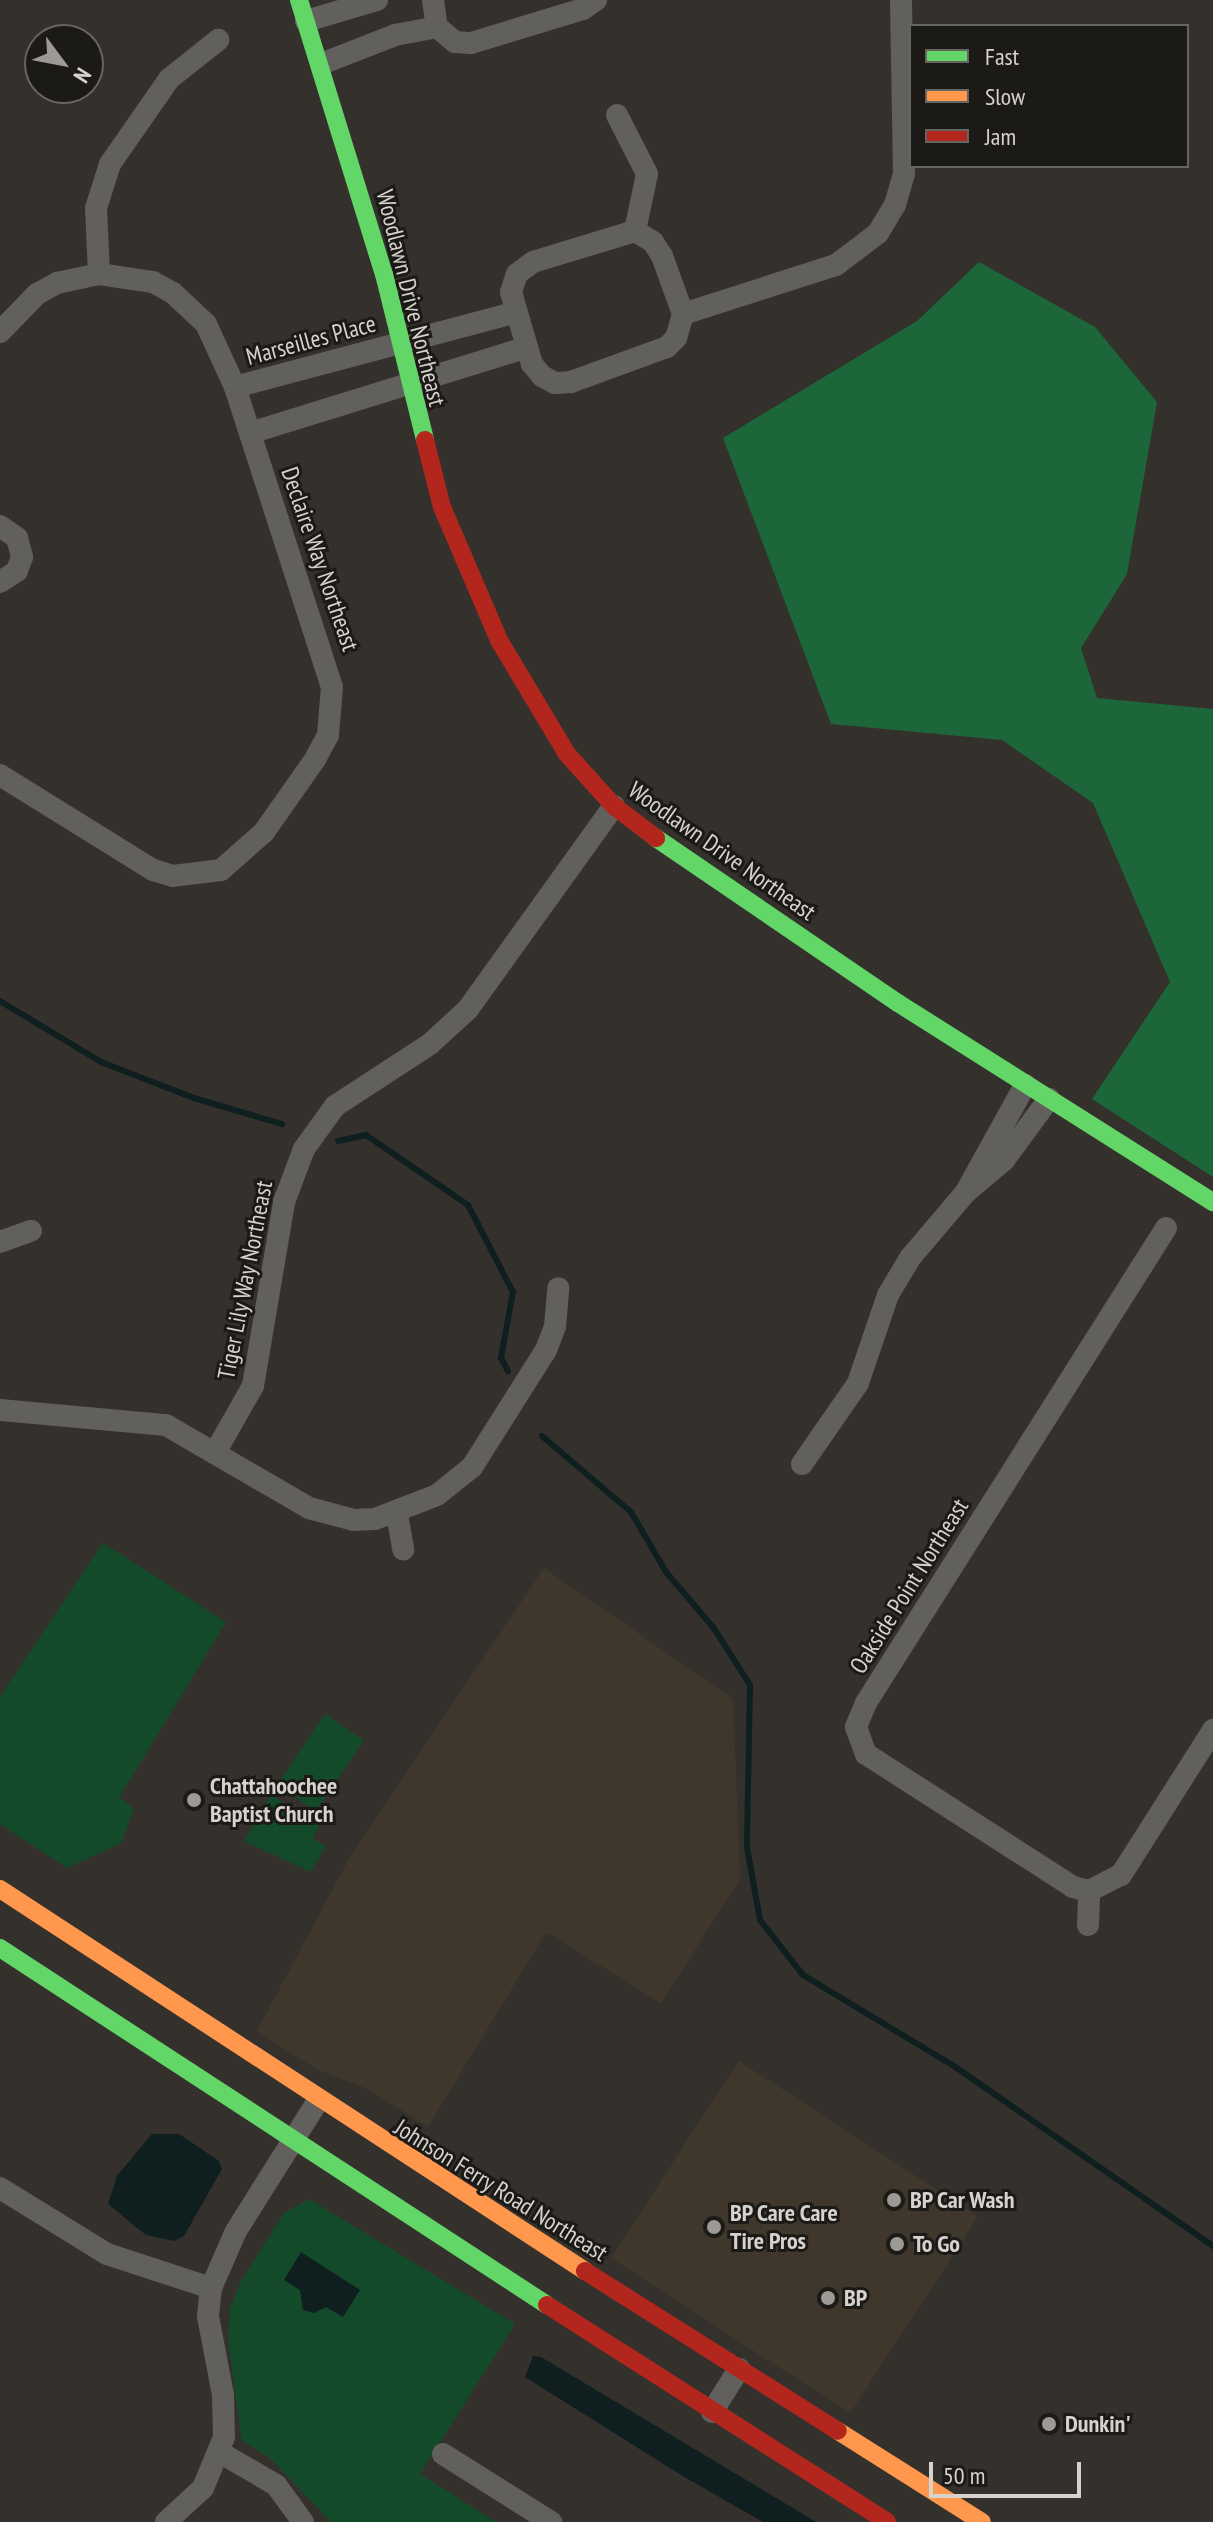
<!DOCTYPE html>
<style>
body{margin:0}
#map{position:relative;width:1213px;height:2522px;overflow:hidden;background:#34312d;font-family:"PT Sans Narrow",sans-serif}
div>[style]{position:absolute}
.built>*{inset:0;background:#40372c;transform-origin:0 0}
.green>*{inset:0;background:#134b2a;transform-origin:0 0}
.forest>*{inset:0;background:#1c663a}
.water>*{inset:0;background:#0f1e1e}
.stream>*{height:6px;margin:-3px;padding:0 3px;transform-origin:3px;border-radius:3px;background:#0f1e1e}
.street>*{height:22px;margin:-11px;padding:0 11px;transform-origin:11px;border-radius:11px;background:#61605d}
.fast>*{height:18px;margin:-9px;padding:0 9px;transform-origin:9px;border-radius:9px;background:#63d668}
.slow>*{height:18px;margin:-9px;padding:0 9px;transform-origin:9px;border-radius:9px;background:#ff974d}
.jam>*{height:18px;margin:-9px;padding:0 9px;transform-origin:9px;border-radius:9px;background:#b3261e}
.dots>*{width:22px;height:22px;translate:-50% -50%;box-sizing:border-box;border:4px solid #1c1a17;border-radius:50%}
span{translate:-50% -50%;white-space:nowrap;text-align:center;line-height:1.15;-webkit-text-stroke:6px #1c1a17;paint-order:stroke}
.street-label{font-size:24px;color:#d6d2cd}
.poi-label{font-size:24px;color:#d6d2cd;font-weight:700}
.left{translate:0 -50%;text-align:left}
.legend{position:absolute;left:909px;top:24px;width:280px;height:144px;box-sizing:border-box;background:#1c1a17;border:2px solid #666460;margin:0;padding:10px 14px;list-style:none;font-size:24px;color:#d6d2cd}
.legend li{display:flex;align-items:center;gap:16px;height:40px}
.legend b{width:40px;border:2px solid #666460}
.north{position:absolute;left:24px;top:24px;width:80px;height:80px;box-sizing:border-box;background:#1c1a17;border:2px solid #666460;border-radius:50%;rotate:122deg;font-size:22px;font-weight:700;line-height:32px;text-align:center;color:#d6d2cd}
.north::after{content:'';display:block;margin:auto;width:28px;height:36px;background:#9d9a95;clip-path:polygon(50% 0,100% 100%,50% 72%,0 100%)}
.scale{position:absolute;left:929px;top:2462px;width:152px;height:36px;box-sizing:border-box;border:4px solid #d6d2cd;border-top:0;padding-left:10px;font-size:24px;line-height:28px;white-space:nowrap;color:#d6d2cd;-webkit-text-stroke:6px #1c1a17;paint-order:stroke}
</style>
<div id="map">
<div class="built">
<i style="clip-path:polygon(544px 1568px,733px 1699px,740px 1879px,661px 2003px,546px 1932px,428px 2127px,368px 2089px,316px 2069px,257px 2031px,350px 1857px)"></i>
<i style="left:739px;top:2061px;width:285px;height:235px;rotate:33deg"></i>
</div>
<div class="green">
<i style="clip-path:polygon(103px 1543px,226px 1622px,119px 1798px,134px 1808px,121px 1843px,67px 1868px,0 1824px,0 1697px)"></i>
<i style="left:325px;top:1714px;width:47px;height:86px;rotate:34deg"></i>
<i style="clip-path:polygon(271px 1795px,319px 1825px,313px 1839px,326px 1846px,311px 1872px,244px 1841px)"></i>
<i style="clip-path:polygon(309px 2199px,515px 2324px,420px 2474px,496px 2522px,331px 2522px,270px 2458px,242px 2441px,228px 2339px,230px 2309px,240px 2283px,284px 2213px)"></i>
</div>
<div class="forest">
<i style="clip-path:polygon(979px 262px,1095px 327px,1157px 402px,1127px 574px,1081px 648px,1097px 698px,1213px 709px,1213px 1177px,1092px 1099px,1170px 982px,1093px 803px,1002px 740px,831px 724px,723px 438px,917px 321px)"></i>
</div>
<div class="water">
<i style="clip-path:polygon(152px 2134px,179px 2134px,219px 2161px,222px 2169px,184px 2236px,174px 2241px,146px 2235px,108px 2204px,117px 2176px)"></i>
<i style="clip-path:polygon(301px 2252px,360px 2290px,343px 2317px,326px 2307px,314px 2313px,303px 2310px,300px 2290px,284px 2280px)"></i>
<i style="clip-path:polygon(533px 2356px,541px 2357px,816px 2522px,763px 2522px,681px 2475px,525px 2377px)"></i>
</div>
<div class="stream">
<i style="left:0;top:1001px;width:118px;rotate:31.1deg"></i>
<i style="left:101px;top:1062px;width:100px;rotate:21.2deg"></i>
<i style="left:194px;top:1098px;width:92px;rotate:16.5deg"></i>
<i style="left:338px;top:1141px;width:29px;rotate:-12deg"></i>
<i style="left:366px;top:1135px;width:124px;rotate:34.5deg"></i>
<i style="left:468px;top:1205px;width:98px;rotate:62.7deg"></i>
<i style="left:513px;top:1292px;width:67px;rotate:100.3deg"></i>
<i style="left:501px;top:1358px;width:15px;rotate:62deg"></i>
<i style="left:542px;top:1436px;width:117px;rotate:40.5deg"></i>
<i style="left:631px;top:1512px;width:69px;rotate:59.7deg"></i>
<i style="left:666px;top:1572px;width:72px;rotate:49.5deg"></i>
<i style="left:713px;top:1627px;width:69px;rotate:57.5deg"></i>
<i style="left:750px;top:1685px;width:162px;rotate:91.1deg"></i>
<i style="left:747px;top:1847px;width:74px;rotate:79.9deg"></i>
<i style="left:760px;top:1920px;width:70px;rotate:52deg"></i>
<i style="left:803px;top:1975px;width:176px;rotate:31.1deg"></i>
<i style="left:954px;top:2066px;width:315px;rotate:34.8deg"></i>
</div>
<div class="street">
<i style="left:433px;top:0;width:27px;rotate:82deg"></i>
<i style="left:437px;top:27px;width:23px;rotate:40deg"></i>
<i style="left:455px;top:42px;width:16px;rotate:4deg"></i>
<i style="left:471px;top:43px;width:117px;rotate:-16.9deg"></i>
<i style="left:583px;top:9px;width:16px;rotate:-35deg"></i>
<i style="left:306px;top:21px;width:74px;rotate:-16.5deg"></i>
<i style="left:321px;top:64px;width:79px;rotate:-21.4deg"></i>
<i style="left:395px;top:35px;width:43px;rotate:-10.8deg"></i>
<i style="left:617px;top:115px;width:66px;rotate:63deg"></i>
<i style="left:647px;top:174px;width:58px;rotate:101.9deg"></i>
<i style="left:635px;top:231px;width:21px;rotate:31deg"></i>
<i style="left:653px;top:242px;width:17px;rotate:57deg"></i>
<i style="left:662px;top:256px;width:62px;rotate:70.1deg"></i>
<i style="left:683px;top:314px;width:25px;rotate:106deg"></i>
<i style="left:676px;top:338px;width:13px;rotate:135deg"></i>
<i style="left:667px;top:347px;width:102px;rotate:160deg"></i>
<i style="left:571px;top:382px;width:16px;rotate:176deg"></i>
<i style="left:555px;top:383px;width:15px;rotate:-152deg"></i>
<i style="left:542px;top:376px;width:16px;rotate:-130deg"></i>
<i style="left:532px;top:364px;width:75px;rotate:-106.3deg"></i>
<i style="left:511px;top:292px;width:19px;rotate:-72deg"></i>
<i style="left:517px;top:274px;width:20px;rotate:-37deg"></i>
<i style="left:533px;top:262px;width:107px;rotate:-16.9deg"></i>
<i style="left:99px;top:274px;width:66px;rotate:-92.6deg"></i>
<i style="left:96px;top:208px;width:46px;rotate:-72.3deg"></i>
<i style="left:110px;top:164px;width:103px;rotate:-55.2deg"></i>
<i style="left:169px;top:79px;width:63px;rotate:-38.5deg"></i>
<i style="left:683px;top:314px;width:161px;rotate:-17.8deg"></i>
<i style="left:836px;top:265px;width:53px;rotate:-37.3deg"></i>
<i style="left:878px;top:233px;width:33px;rotate:-59deg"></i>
<i style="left:895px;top:205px;width:32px;rotate:-74deg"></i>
<i style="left:904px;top:174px;width:174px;rotate:-91deg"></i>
<i style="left:0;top:332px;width:53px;rotate:-45.8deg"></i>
<i style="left:37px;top:294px;width:23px;rotate:-29deg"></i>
<i style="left:57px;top:283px;width:43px;rotate:-12.1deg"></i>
<i style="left:99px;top:274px;width:55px;rotate:8.4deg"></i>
<i style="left:153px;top:282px;width:23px;rotate:29deg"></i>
<i style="left:173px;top:293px;width:45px;rotate:43.2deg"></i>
<i style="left:206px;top:324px;width:69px;rotate:65.3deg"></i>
<i style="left:235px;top:387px;width:315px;rotate:72.1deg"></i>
<i style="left:332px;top:687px;width:48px;rotate:94.8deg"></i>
<i style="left:328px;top:735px;width:26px;rotate:118deg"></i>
<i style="left:316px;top:758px;width:90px;rotate:125.1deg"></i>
<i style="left:264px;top:832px;width:57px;rotate:138.5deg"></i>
<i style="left:221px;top:870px;width:48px;rotate:172.9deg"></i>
<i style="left:173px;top:876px;width:21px;rotate:-163deg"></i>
<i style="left:153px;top:870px;width:180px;rotate:-148.2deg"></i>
<i style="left:235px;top:387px;width:291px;rotate:-14.9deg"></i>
<i style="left:250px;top:433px;width:290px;rotate:-17.2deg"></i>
<i style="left:0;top:526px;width:21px;rotate:35deg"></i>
<i style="left:17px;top:538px;width:20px;rotate:75deg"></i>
<i style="left:22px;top:557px;width:15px;rotate:110deg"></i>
<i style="left:17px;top:571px;width:20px;rotate:147deg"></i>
<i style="left:968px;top:1188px;width:118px;rotate:-61deg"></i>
<i style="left:1166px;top:1228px;width:562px;rotate:122.28deg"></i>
<i style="left:866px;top:1703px;width:26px;rotate:113deg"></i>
<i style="left:856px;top:1727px;width:29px;rotate:70deg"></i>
<i style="left:866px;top:1754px;width:246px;rotate:32.7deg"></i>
<i style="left:1073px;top:1887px;width:16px;rotate:14deg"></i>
<i style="left:1089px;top:1891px;width:36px;rotate:-27deg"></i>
<i style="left:1121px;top:1875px;width:172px;rotate:-57.6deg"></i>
<i style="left:0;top:1242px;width:33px;rotate:-20deg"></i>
<i style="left:0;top:1410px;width:167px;rotate:5.2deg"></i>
<i style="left:166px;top:1425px;width:165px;rotate:30.1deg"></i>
<i style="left:309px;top:1508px;width:47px;rotate:14.9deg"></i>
<i style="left:354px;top:1520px;width:21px;rotate:-3deg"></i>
<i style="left:375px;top:1519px;width:66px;rotate:-21.2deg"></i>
<i style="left:437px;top:1495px;width:45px;rotate:-38.7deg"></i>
<i style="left:472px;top:1467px;width:138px;rotate:-57.7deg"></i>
<i style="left:546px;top:1350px;width:26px;rotate:-69deg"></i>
<i style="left:555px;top:1326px;width:38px;rotate:-85deg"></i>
<i style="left:216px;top:1451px;width:75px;rotate:-60.4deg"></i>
<i style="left:253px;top:1386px;width:187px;rotate:-80.4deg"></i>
<i style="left:284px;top:1202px;width:57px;rotate:-69.3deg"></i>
<i style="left:304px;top:1149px;width:53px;rotate:-54.2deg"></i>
<i style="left:335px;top:1106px;width:113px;rotate:-33.1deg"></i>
<i style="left:430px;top:1044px;width:52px;rotate:-42.6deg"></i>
<i style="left:468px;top:1009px;width:250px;rotate:-54.3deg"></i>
<i style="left:802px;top:1464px;width:98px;rotate:-55.3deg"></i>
<i style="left:858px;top:1383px;width:93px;rotate:-71.2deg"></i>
<i style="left:888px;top:1295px;width:43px;rotate:-59.3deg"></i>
<i style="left:910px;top:1258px;width:87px;rotate:-49.7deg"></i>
<i style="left:966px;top:1192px;width:50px;rotate:-40.1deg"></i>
<i style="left:1004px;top:1160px;width:76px;rotate:-53.6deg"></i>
<i style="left:397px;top:1514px;width:36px;rotate:80deg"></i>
<i style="left:1088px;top:1925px;width:34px;rotate:-88deg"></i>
<i style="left:0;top:2188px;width:126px;rotate:31.7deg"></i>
<i style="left:107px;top:2254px;width:109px;rotate:18.1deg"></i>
<i style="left:712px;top:2412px;width:51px;rotate:-57.9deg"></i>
<i style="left:221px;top:2453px;width:64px;rotate:30.2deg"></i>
<i style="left:276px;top:2485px;width:46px;rotate:53.9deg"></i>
<i style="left:443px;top:2454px;width:128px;rotate:32.2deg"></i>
<i style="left:166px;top:2522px;width:50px;rotate:-42.6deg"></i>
<i style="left:203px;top:2488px;width:55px;rotate:-67.6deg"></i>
<i style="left:224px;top:2437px;width:42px;rotate:-91.4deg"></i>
<i style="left:223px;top:2395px;width:80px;rotate:-100.8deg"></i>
<i style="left:208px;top:2316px;width:28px;rotate:-84deg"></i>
<i style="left:211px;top:2288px;width:62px;rotate:-66.3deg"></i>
<i style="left:236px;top:2231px;width:154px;rotate:-57.8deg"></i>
</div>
<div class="fast">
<i style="left:299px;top:0;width:287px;rotate:72.8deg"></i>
<i style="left:384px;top:274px;width:171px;rotate:76.1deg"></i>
<i style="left:656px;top:838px;width:293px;rotate:34.3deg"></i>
<i style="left:898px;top:1003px;width:373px;rotate:32.3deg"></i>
<i style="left:0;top:1948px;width:653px;rotate:33.13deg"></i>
</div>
<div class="slow">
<i style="left:0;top:1889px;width:699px;rotate:33.14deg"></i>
<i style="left:838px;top:2431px;width:170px;rotate:32.3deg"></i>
</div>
<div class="jam">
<i style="left:425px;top:440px;width:69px;rotate:75.8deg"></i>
<i style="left:442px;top:507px;width:147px;rotate:66.8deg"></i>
<i style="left:500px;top:642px;width:131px;rotate:59.1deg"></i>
<i style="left:567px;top:754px;width:70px;rotate:47.9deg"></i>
<i style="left:614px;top:806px;width:53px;rotate:37.3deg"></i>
<i style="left:585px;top:2271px;width:299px;rotate:32.3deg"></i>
<i style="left:547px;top:2305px;width:403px;rotate:32.5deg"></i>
</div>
<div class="dots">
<i style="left:194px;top:1800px;background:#9d9a95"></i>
<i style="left:894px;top:2200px;background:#9d9a95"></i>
<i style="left:714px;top:2227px;background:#9d9a95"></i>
<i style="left:897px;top:2244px;background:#9d9a95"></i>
<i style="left:828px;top:2298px;background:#9d9a95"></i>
<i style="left:1049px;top:2424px;background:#9d9a95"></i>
</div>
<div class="street-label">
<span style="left:411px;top:298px;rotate:76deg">Woodlawn Drive Northeast</span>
<span style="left:311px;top:340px;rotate:-15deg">Marseilles Place</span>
<span style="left:320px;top:559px;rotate:71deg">Declaire Way Northeast</span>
<span style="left:722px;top:851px;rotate:35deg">Woodlawn Drive Northeast</span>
<span style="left:245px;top:1280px;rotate:-79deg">Tiger Lily Way Northeast</span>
<span style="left:909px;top:1586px;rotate:-58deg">Oakside Point Northeast</span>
<span style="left:501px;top:2190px;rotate:32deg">Johnson Ferry Road Northeast</span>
</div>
<div class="poi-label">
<span class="left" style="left:210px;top:1800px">Chattahoochee<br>Baptist Church</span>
<span class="left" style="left:910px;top:2200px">BP Car Wash</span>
<span class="left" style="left:730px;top:2227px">BP Care Care<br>Tire Pros</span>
<span class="left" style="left:913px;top:2244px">To Go</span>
<span class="left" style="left:844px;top:2298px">BP</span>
<span class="left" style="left:1065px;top:2424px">Dunkin'</span>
</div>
<ul class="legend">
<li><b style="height:10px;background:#63d668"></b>Fast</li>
<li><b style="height:10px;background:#ff974d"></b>Slow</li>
<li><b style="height:10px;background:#b3261e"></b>Jam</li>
</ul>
<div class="north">N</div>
<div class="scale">50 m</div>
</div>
